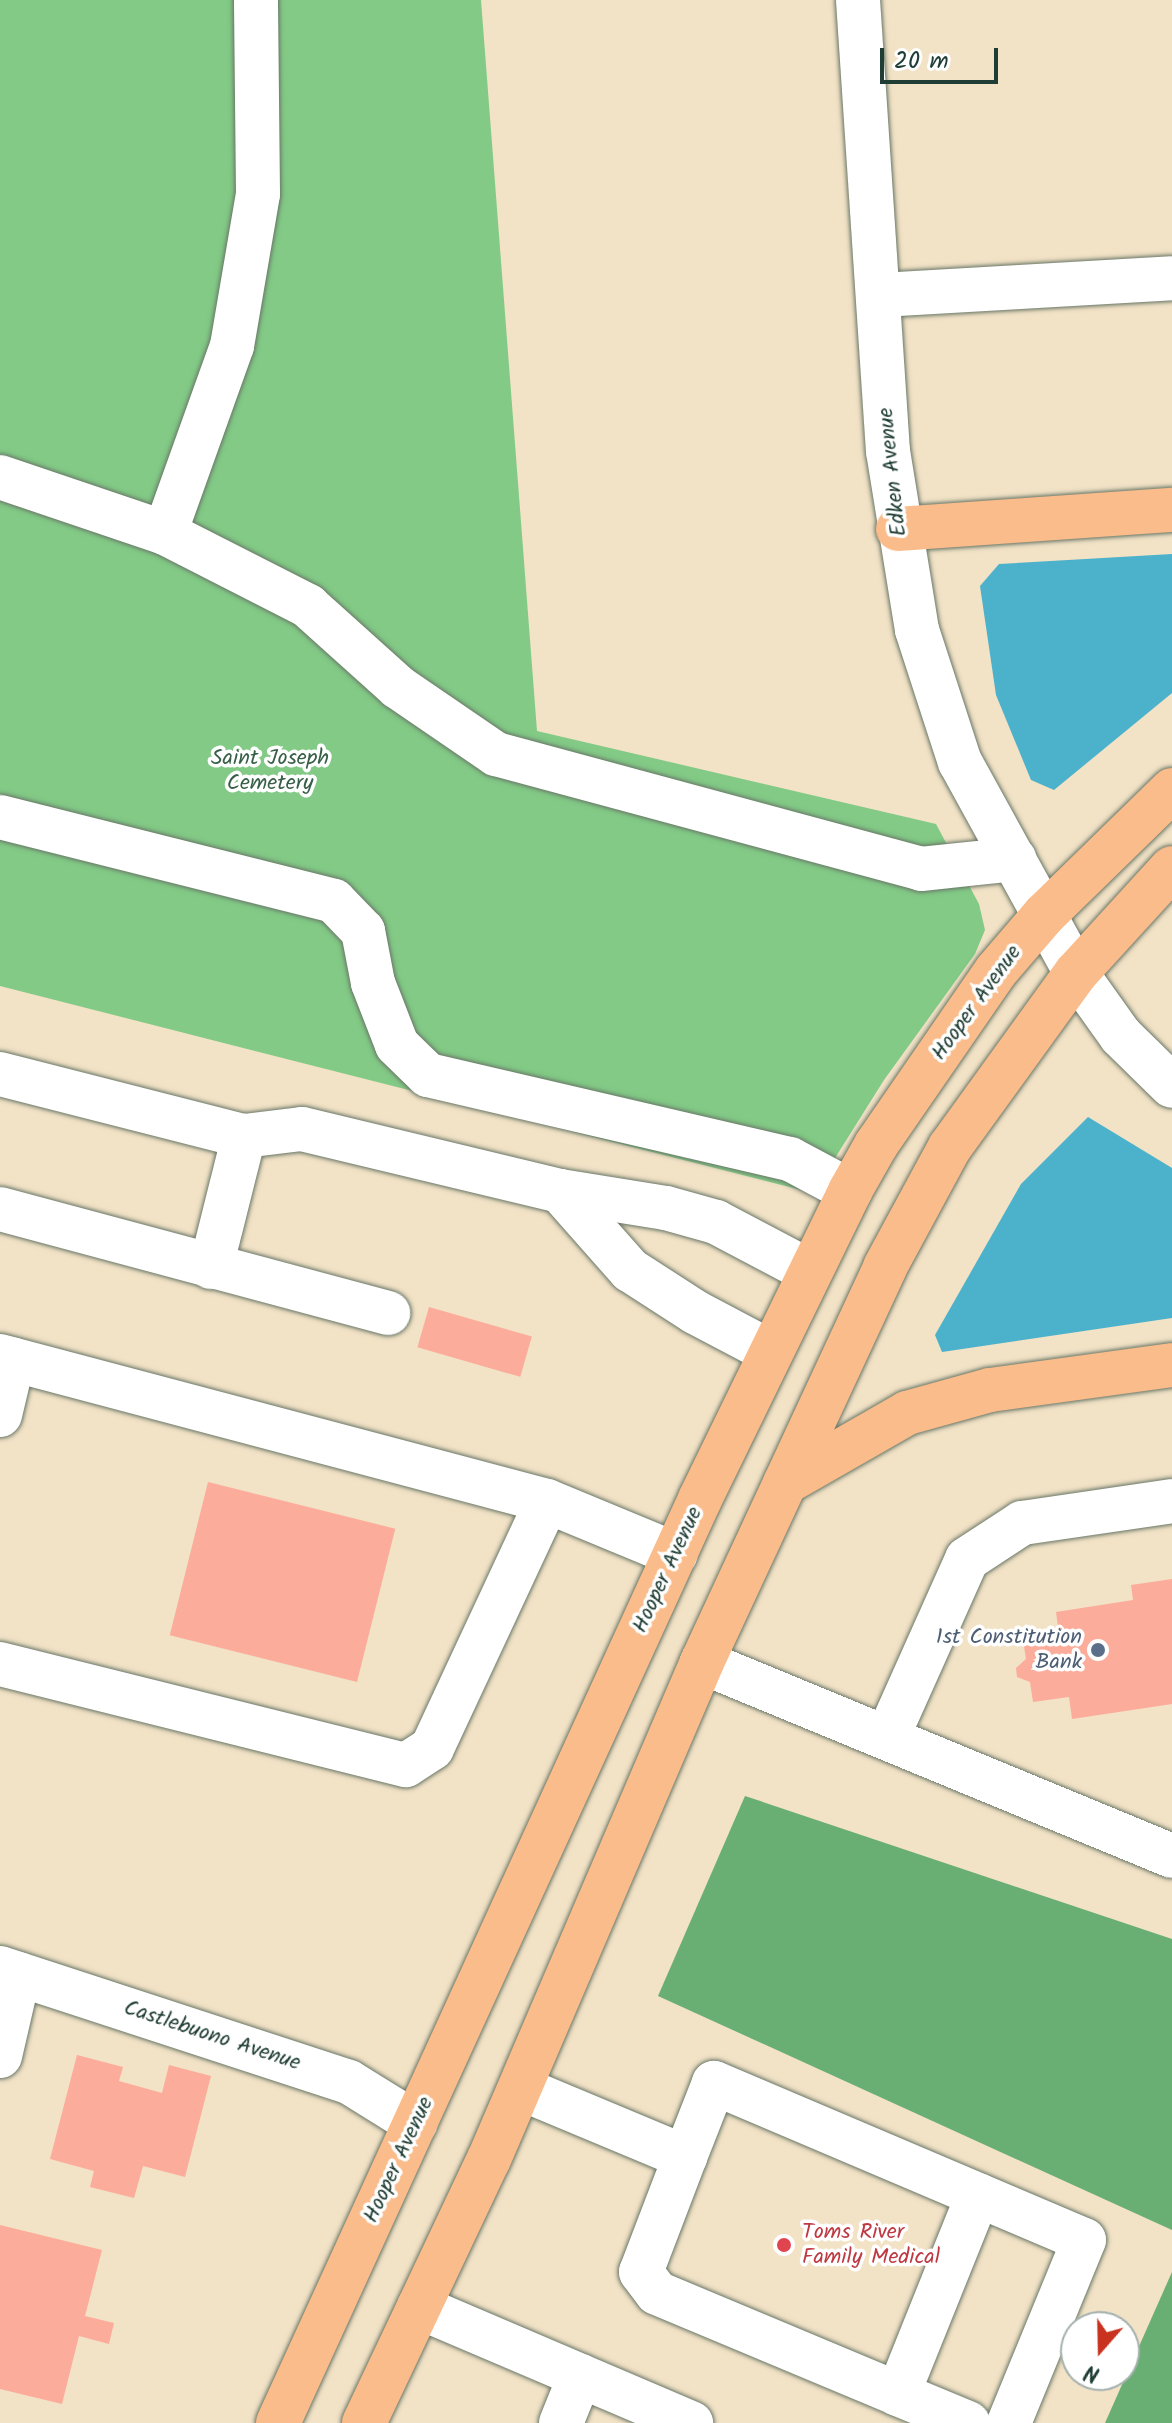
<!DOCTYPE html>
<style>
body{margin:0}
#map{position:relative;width:1172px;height:2423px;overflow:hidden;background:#f2e2c6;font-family:Kalam,sans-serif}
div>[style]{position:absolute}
.green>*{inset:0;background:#82ca86}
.forest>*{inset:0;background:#69ae73}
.water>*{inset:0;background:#4cb1cb}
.building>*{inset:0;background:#fcac9a;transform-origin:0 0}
.roads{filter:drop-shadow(0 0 2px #697767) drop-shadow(0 0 2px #697767)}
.minor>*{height:44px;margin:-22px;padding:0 22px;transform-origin:22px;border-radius:22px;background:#fff}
.major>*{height:44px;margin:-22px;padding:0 22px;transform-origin:22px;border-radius:22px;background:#fabc8b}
.dots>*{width:22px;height:22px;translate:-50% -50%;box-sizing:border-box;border:4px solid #fff;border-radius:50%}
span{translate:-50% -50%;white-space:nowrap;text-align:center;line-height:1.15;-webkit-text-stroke:7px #fff;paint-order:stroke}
.street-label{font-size:22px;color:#1f3d34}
.park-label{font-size:22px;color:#386048}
.service-label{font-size:22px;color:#4e5e75}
.right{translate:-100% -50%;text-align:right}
.health-label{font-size:22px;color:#be3a42}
.left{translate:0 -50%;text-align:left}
.north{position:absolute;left:1060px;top:2311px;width:80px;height:80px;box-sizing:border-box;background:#fff;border:2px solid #a5b1ae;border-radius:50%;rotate:200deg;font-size:22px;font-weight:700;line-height:32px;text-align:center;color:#1f3d34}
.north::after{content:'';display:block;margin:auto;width:28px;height:36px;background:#c8321e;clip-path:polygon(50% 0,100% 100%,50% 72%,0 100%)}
.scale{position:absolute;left:880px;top:48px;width:118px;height:36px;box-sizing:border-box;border:4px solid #1f3d34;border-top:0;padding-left:10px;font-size:24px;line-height:28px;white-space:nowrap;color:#1f3d34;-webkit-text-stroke:6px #fff;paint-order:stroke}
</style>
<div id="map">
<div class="green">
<i style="clip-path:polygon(0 0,481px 0,537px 731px,936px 824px,979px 904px,985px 930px,975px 954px,884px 1080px,813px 1193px,0 986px)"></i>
</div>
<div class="forest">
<i style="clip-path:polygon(745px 1796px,1172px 1939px,1172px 2230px,658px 1996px)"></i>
<i style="clip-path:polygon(1172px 2272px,1172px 2423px,1105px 2423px)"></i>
</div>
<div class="water">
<i style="clip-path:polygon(1172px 554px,1172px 693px,1054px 790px,1031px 780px,996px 695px,980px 586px,999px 564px)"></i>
<i style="clip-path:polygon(1088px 1117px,1172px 1168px,1172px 1318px,942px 1352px,935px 1335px,1021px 1184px)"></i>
</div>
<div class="building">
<i style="left:429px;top:1307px;width:107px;height:42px;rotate:16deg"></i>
<i style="left:208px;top:1482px;width:193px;height:158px;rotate:14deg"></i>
<i style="clip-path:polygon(1172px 1579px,1172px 1704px,1072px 1719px,1069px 1697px,1033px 1702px,1030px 1682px,1017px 1677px,1016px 1668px,1026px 1659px,1023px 1640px,1059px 1634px,1056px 1612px,1133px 1600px,1131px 1585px)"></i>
<i style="clip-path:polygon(77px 2055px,123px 2067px,119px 2081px,162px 2093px,169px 2065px,211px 2076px,185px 2177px,143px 2166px,134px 2198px,90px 2187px,94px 2171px,50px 2159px)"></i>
<i style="clip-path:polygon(0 2225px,102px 2250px,85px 2316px,114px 2323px,109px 2344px,79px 2336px,62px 2404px,0 2389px)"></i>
</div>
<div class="roads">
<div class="minor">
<i style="left:858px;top:0;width:452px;rotate:86.2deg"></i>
<i style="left:888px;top:451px;width:181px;rotate:80.8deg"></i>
<i style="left:917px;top:630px;width:139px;rotate:72deg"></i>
<i style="left:960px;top:762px;width:241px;rotate:61.2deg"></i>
<i style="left:1076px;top:973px;width:77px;rotate:54.5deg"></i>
<i style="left:1121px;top:1036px;width:71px;rotate:44.4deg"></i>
<i style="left:881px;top:295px;width:291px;rotate:-3.3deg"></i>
<i style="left:0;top:477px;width:174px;rotate:18.7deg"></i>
<i style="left:165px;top:533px;width:161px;rotate:27deg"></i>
<i style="left:308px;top:606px;width:121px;rotate:42deg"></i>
<i style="left:398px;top:687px;width:119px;rotate:34.4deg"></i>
<i style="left:496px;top:754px;width:440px;rotate:15.1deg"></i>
<i style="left:921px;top:869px;width:94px;rotate:-6.1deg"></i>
<i style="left:165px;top:533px;width:199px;rotate:-70.3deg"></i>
<i style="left:232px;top:346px;width:154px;rotate:-80.3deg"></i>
<i style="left:258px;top:194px;width:194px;rotate:-90.6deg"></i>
<i style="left:0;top:817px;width:344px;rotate:14.1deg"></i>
<i style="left:334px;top:901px;width:42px;rotate:46deg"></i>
<i style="left:363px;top:931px;width:53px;rotate:79.1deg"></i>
<i style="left:373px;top:983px;width:66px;rotate:68.8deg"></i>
<i style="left:397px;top:1045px;width:43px;rotate:44.1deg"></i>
<i style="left:428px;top:1075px;width:372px;rotate:13.1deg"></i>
<i style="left:790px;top:1159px;width:68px;rotate:28.1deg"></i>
<i style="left:0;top:1074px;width:252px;rotate:14.3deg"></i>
<i style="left:244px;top:1136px;width:58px;rotate:-6.9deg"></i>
<i style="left:302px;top:1129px;width:265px;rotate:13.5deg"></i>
<i style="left:560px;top:1191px;width:107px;rotate:9.1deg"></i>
<i style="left:666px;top:1208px;width:52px;rotate:15.6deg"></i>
<i style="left:716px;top:1222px;width:105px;rotate:27.8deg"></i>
<i style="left:560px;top:1191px;width:106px;rotate:48.5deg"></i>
<i style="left:630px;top:1270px;width:77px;rotate:32.9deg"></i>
<i style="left:695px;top:1312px;width:86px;rotate:27.8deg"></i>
<i style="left:0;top:1209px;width:402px;rotate:15deg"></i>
<i style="left:211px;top:1267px;width:135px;rotate:-75.9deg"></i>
<i style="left:0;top:1356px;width:566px;rotate:14.85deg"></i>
<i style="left:547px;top:1501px;width:139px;rotate:22.5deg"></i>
<i style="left:0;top:1415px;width:57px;rotate:-76.7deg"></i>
<i style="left:702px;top:1662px;width:508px;rotate:22.43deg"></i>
<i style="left:0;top:1664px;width:418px;rotate:14deg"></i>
<i style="left:406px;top:1765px;width:31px;rotate:-33deg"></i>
<i style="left:432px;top:1748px;width:272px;rotate:-65deg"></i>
<i style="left:887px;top:1738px;width:196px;rotate:-65.9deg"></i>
<i style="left:967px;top:1559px;width:66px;rotate:-33.2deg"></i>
<i style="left:1022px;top:1523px;width:152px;rotate:-8.3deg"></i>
<i style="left:0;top:1968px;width:367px;rotate:18.1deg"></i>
<i style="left:349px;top:2082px;width:78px;rotate:31.8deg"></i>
<i style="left:0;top:2056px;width:84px;rotate:-77deg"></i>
<i style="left:520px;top:2088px;width:179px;rotate:22.7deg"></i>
<i style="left:685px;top:2157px;width:123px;rotate:110.9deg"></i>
<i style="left:641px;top:2272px;width:26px;rotate:53deg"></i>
<i style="left:657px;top:2293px;width:261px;rotate:22.7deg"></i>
<i style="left:898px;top:2394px;width:214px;rotate:-68.1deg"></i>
<i style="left:978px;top:2195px;width:287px;rotate:-157deg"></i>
<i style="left:714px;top:2083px;width:79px;rotate:111.4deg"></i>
<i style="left:978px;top:2195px;width:115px;rotate:23deg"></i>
<i style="left:1084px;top:2240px;width:198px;rotate:112.3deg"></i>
<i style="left:419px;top:2307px;width:296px;rotate:23.1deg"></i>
<i style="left:898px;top:2394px;width:76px;rotate:22.5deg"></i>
<i style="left:561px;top:2423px;width:51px;rotate:-68deg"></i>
</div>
<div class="major">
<i style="left:898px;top:529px;width:275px;rotate:-4deg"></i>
<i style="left:785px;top:1483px;width:141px;rotate:-29.8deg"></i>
<i style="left:907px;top:1413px;width:86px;rotate:-15.5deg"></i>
<i style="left:990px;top:1390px;width:184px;rotate:-7.8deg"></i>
<i style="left:278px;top:2423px;width:1016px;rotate:-65.45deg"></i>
<i style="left:700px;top:1499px;width:343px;rotate:-64deg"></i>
<i style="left:850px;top:1191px;width:53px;rotate:-60.5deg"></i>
<i style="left:876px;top:1145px;width:211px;rotate:-55.4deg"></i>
<i style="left:996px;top:971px;width:74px;rotate:-49.4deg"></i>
<i style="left:1044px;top:915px;width:179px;rotate:-44.3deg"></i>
<i style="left:364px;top:2423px;width:292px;rotate:-64.7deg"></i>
<i style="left:489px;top:2159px;width:541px;rotate:-66.8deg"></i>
<i style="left:702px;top:1662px;width:435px;rotate:-65.1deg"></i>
<i style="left:885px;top:1267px;width:136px;rotate:-61.6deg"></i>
<i style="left:950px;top:1147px;width:215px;rotate:-54.1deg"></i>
<i style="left:1076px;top:973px;width:142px;rotate:-47.6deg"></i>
</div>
</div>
<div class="dots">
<i style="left:1098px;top:1650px;background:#5c6f8a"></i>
<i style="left:784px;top:2245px;background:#e0444e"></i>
</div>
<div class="street-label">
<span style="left:893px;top:472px;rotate:-96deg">Edken Avenue</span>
<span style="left:977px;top:1003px;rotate:-54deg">Hooper Avenue</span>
<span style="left:668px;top:1570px;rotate:-65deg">Hooper Avenue</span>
<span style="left:212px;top:2036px;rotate:18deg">Castlebuono Avenue</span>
<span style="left:399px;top:2160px;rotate:-65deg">Hooper Avenue</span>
</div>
<div class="park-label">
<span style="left:270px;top:771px">Saint Joseph<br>Cemetery</span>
</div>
<div class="service-label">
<span class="right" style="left:1082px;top:1650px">1st Constitution<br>Bank</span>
</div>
<div class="health-label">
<span class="left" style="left:802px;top:2245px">Toms River<br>Family Medical</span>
</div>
<div class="north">N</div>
<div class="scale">20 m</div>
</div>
